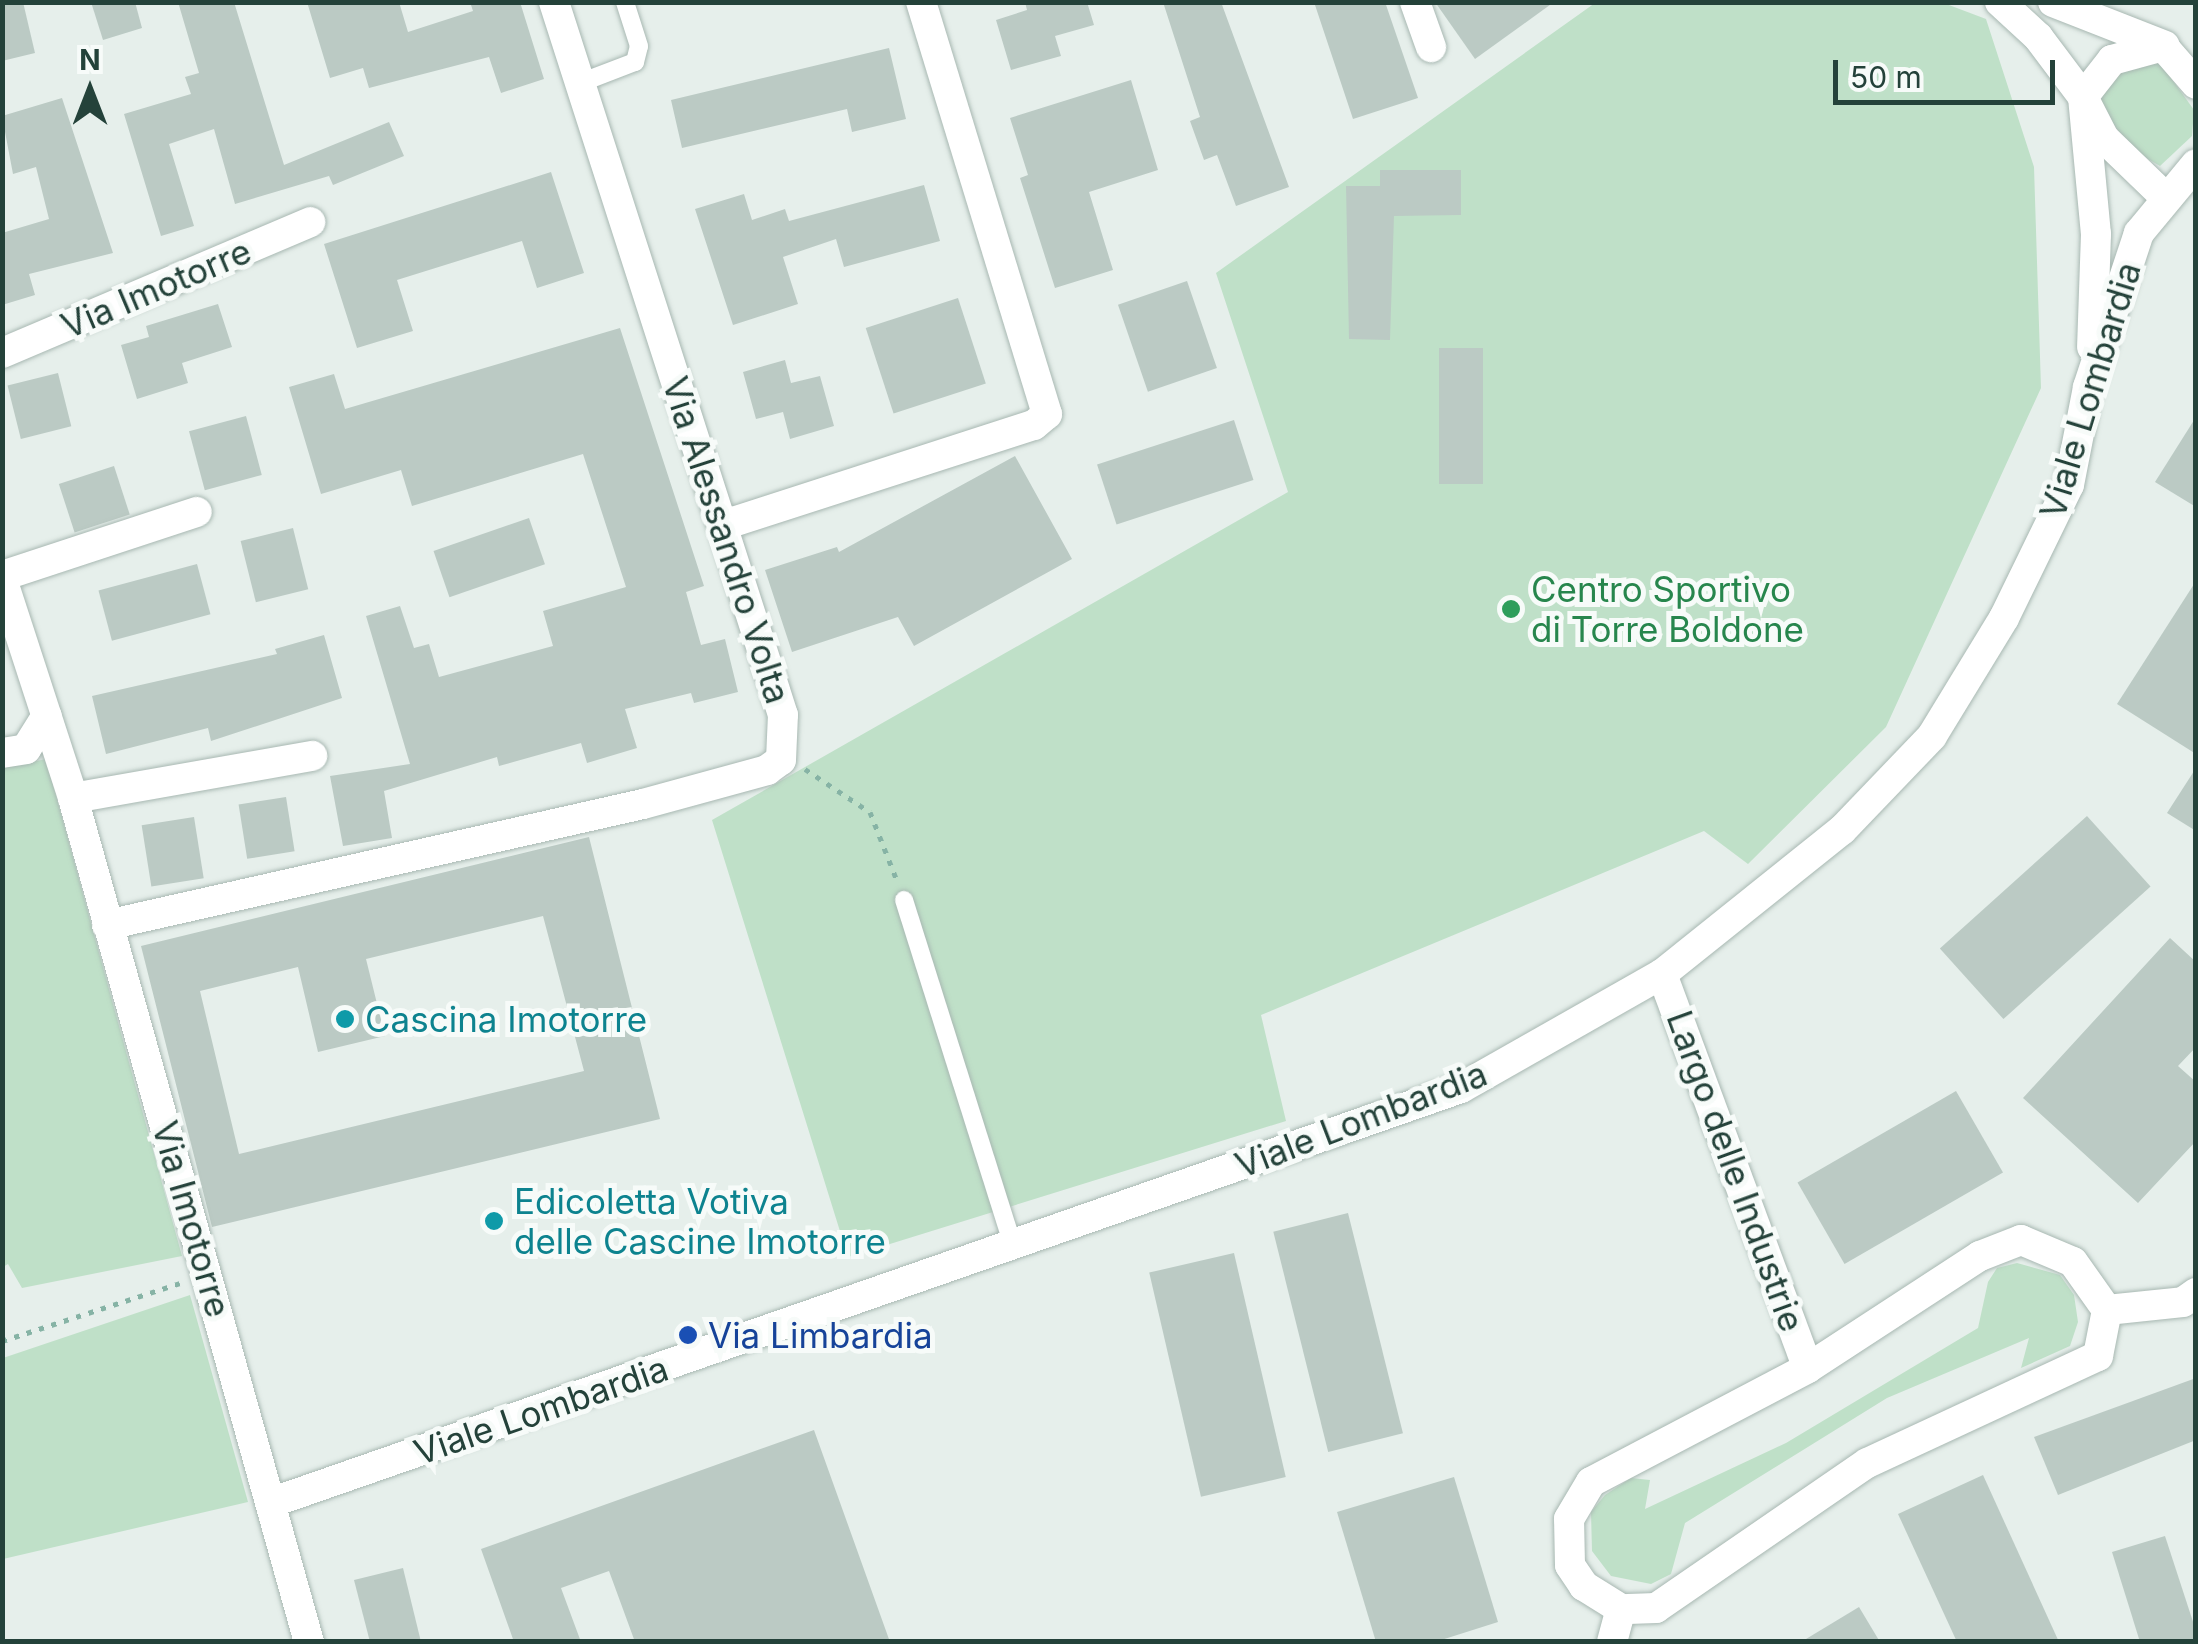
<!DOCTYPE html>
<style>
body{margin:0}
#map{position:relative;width:2198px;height:1644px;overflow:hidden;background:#e6efeb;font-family:Inter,sans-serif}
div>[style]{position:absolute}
.green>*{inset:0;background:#bfe0c8}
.building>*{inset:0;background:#bbcac4;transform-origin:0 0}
.path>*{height:5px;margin-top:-2.5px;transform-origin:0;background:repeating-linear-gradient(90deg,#86b3a5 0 5px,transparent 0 13px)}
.roads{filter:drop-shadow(0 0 2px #a8b8b2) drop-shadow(0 0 2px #a8b8b2)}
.lane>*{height:18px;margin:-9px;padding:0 9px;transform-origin:9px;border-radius:9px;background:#fff}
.street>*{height:30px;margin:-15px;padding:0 15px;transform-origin:15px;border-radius:15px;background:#fff}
.secondary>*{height:30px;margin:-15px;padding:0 15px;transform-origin:15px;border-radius:15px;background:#fff}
.dots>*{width:28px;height:28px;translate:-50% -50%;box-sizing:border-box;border:5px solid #f7fbf9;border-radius:50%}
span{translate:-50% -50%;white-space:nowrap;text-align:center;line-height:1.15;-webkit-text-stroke:10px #f7fbf9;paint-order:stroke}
.street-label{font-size:35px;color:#24423a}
.leisure-label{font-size:35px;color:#27864d}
.left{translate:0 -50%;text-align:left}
.culture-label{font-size:35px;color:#0d838f}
.transit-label{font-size:35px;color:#164399}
.frame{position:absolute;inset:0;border:5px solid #24423a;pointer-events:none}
.north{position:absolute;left:40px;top:40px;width:100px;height:100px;-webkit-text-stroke:8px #f7fbf9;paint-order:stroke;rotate:0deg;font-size:28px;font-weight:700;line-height:40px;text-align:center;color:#24423a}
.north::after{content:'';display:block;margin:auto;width:35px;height:45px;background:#24423a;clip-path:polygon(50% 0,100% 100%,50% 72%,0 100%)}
.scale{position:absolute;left:1833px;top:60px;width:222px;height:45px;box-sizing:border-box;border:5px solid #24423a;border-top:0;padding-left:12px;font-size:30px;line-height:35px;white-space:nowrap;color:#24423a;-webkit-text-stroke:8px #f7fbf9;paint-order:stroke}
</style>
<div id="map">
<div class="green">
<i style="clip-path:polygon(1941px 2px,1986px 19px,2034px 167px,2041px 388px,1886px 727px,1748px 864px,1704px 831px,1261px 1015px,1286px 1121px,848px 1257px,712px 820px,1288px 492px,1216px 273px,1595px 3px)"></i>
<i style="clip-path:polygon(2150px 62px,2161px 64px,2194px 110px,2192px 136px,2160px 166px,2131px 149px,2096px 99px,2112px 76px)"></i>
<i style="clip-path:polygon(46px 759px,182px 1256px,22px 1288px,8px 1264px,3px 1267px,3px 768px)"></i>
<i style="clip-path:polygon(2017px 1263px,2060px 1275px,2074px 1295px,2078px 1322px,2070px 1346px,2021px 1368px,2029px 1338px,1887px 1398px,1685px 1523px,1671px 1574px,1651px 1584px,1611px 1576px,1592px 1551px,1591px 1512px,1605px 1495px,1631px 1478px,1650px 1480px,1645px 1509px,1786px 1443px,1978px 1328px,1988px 1282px,1997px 1268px)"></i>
<i style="clip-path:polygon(190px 1295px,248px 1502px,3px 1559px,3px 1358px)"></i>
</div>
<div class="building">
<i style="clip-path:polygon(2px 2px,23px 2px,35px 53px,2px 61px)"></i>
<i style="clip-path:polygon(91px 2px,135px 2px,142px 28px,103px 40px)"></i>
<i style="clip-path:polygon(178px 2px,234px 2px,284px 165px,389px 122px,404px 156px,333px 185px,329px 176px,235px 204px,214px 129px,169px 144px,194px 226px,161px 236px,124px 114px,191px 94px,185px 77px,199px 73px)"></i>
<i style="clip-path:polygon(307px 2px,399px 2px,408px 32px,473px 11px,470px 2px,520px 2px,544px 79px,501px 93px,489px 57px,369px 88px,363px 68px,330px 78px)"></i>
<i style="clip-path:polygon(1025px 2px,1087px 2px,1094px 25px,1055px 36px,1061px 56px,1011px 70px,996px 20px,1027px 10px)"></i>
<i style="clip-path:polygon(1163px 2px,1221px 2px,1289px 187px,1236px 206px,1217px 155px,1204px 160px,1190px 121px,1200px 117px)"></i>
<i style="clip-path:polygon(1314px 2px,1385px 2px,1418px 98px,1353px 119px)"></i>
<i style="clip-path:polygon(1435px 2px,1554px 2px,1475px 59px)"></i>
<i style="clip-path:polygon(889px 48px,906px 119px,852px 132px,847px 109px,682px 148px,671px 100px)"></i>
<i style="clip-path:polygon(1131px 80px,1158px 170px,1089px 192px,1113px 270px,1055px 288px,1020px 178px,1028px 175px,1010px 118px)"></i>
<i style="clip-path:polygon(62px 98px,113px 253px,29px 274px,35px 295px,2px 305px,2px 233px,49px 219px,36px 167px,13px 174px,2px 116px)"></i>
<i style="clip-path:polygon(1380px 170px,1461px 170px,1461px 215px,1394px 216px,1390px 340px,1349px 339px,1346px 186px,1380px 186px)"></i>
<i style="clip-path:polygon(551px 172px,584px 273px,537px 288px,522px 241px,397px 280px,413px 331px,357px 348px,324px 244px)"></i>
<i style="clip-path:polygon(924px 185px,940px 241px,844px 267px,836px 239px,783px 257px,798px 304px,733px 325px,695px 209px,744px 194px,752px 220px,785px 209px,789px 221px)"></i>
<i style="left:1187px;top:281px;width:92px;height:73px;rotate:71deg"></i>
<i style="left:958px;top:298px;width:90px;height:97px;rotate:72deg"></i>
<i style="clip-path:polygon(218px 304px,232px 347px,182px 363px,188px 383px,137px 399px,121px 345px,149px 337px,146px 326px)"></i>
<i style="clip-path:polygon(620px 328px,704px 586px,686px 592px,701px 645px,725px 639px,738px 692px,694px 703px,691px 693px,625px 709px,637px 748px,587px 763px,581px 743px,499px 766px,497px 757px,384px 791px,392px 838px,343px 846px,330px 776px,410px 764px,366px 616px,400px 606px,414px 648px,429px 644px,439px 677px,553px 646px,543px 611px,626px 587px,583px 454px,412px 506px,401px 470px,321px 494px,289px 387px,334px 374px,345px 409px)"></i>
<i style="left:1439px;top:348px;width:44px;height:136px"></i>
<i style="clip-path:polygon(785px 360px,791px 383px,820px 376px,834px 426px,790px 439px,783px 412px,756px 419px,743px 372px)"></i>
<i style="left:58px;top:373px;width:55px;height:52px;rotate:76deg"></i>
<i style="left:246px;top:416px;width:61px;height:59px;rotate:75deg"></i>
<i style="clip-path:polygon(2196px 417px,2196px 507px,2155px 482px)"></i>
<i style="left:1234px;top:420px;width:63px;height:144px;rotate:72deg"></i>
<i style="clip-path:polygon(1015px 456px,1072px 559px,914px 646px,898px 617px,792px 652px,765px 570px,837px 547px,839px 552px)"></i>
<i style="left:114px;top:466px;width:51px;height:58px;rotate:72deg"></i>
<i style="left:529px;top:518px;width:49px;height:101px;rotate:71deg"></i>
<i style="left:293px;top:528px;width:63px;height:54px;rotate:76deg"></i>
<i style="left:197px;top:564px;width:52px;height:102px;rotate:75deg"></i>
<i style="clip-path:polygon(2196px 581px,2196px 754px,2117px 704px)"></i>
<i style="clip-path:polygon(324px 635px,342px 698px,211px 741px,208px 728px,106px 754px,92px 696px,277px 654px,275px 649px)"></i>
<i style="clip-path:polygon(2196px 768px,2196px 831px,2167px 813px)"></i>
<i style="left:286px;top:797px;width:55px;height:48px;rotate:81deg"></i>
<i style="left:2087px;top:816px;width:95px;height:198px;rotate:48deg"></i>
<i style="left:194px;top:817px;width:62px;height:53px;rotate:81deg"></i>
<i style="clip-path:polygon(evenodd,589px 837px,660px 1119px,212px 1227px,141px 946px,589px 837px,543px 916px,584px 1071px,239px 1154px,200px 991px,298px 967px,318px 1052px,385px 1036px,366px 959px,543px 916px)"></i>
<i style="clip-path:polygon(2170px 938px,2196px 962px,2196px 1047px,2178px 1066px,2196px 1082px,2196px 1141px,2138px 1203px,2023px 1098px)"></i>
<i style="left:1956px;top:1091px;width:94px;height:183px;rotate:60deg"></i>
<i style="left:1348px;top:1213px;width:227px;height:77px;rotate:76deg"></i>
<i style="left:1234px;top:1253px;width:230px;height:87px;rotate:77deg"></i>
<i style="clip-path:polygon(2196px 1378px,2196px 1440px,2058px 1495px,2034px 1437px)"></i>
<i style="clip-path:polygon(814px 1430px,890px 1642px,635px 1642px,609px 1571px,561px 1588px,581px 1642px,514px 1642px,481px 1549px)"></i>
<i style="clip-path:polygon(1983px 1475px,2059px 1642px,1957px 1642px,1898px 1514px)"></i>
<i style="clip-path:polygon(1454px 1477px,1498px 1622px,1435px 1642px,1376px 1642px,1337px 1512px)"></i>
<i style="clip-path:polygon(2165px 1536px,2196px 1631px,2196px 1642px,2140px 1642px,2112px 1552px)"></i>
<i style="clip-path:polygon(403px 1568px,421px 1642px,370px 1642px,354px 1580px)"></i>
<i style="clip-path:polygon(1859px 1607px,1880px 1642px,1801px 1642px)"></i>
</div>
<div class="path">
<i style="left:805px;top:769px;width:78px;rotate:33.5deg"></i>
<i style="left:870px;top:812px;width:71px;rotate:68.5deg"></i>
<i style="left:2px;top:1341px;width:187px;rotate:-18deg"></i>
</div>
<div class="roads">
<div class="lane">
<i style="left:580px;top:83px;width:59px;rotate:-20.9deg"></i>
<i style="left:635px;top:62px;width:16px;rotate:-76deg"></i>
<i style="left:639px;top:46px;width:46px;rotate:-107.7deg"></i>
<i style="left:904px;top:900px;width:363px;rotate:72.5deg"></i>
</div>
<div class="street">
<i style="left:1415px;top:2px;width:48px;rotate:70.4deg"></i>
<i style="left:2000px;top:2px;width:52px;rotate:42.6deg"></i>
<i style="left:2038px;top:37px;width:75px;rotate:53.1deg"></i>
<i style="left:2083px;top:97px;width:138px;rotate:84.6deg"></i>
<i style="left:2096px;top:234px;width:113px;rotate:92deg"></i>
<i style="left:2053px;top:2px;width:120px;rotate:21.4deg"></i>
<i style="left:2165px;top:197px;width:85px;rotate:-136deg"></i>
<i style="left:2104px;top:138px;width:46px;rotate:-117.1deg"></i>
<i style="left:2083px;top:97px;width:47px;rotate:-51.9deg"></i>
<i style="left:2112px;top:60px;width:53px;rotate:-15.4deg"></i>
<i style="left:2163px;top:46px;width:50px;rotate:49deg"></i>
<i style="left:2px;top:353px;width:335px;rotate:-23deg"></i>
<i style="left:721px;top:520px;width:12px;rotate:9deg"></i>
<i style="left:733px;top:522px;width:316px;rotate:-17.9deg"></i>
<i style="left:1034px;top:425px;width:17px;rotate:-40deg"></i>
<i style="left:1047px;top:414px;width:431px;rotate:-107deg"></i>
<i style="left:2px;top:576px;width:205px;rotate:-18.2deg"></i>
<i style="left:2px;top:753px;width:24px;rotate:-9deg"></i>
<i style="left:26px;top:749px;width:39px;rotate:-58deg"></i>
<i style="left:73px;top:798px;width:243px;rotate:-10deg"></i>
<i style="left:107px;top:925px;width:549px;rotate:-12.72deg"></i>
<i style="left:643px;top:804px;width:129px;rotate:-15.3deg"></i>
<i style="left:767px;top:770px;width:17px;rotate:-36deg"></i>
<i style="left:781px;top:760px;width:45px;rotate:-87.5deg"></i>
<i style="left:783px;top:715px;width:749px;rotate:-107.81deg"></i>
<i style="left:1662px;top:974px;width:420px;rotate:69.7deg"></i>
<i style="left:2021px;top:1240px;width:56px;rotate:22.9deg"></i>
<i style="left:2073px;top:1262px;width:59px;rotate:54.7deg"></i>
<i style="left:2107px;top:1310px;width:47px;rotate:101.1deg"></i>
<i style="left:2098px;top:1356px;width:255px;rotate:155.1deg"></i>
<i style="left:1867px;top:1463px;width:256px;rotate:145.5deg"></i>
<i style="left:1656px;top:1608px;width:35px;rotate:178deg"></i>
<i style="left:1621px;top:1609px;width:44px;rotate:-148.1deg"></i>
<i style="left:1584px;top:1586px;width:25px;rotate:-124deg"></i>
<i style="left:1570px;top:1565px;width:46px;rotate:-91.2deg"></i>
<i style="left:1569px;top:1519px;width:43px;rotate:-59.3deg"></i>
<i style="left:1591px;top:1482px;width:245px;rotate:-27.7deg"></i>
<i style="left:1808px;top:1368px;width:205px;rotate:-33.1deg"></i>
<i style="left:1980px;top:1256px;width:44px;rotate:-21.3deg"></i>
<i style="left:2107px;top:1310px;width:76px;rotate:-6deg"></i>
<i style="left:2183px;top:1302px;width:16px;rotate:-35deg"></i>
<i style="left:273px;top:1502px;width:1258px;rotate:-19.21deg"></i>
<i style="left:1461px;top:1088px;width:231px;rotate:-29.6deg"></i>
<i style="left:1662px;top:974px;width:231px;rotate:-38.7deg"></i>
<i style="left:1842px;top:830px;width:130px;rotate:-46.2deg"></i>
<i style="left:1932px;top:736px;width:138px;rotate:-58.6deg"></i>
<i style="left:2004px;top:618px;width:148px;rotate:-64deg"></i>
<i style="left:2069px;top:485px;width:100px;rotate:-79deg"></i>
<i style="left:2088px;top:387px;width:162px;rotate:-71.7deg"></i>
<i style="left:2139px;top:233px;width:89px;rotate:-50.4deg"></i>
<i style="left:1612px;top:1642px;width:34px;rotate:-75deg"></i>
</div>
<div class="secondary">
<i style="left:2px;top:579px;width:230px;rotate:72deg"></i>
<i style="left:73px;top:798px;width:876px;rotate:74.38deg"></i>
</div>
</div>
<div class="dots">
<i style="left:1511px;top:609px;background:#2e9e5b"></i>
<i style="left:345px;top:1019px;background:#0f9aa8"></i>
<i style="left:494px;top:1221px;background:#0f9aa8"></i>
<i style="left:688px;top:1335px;background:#1a4fb4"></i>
</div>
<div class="street-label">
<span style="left:156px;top:288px;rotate:-23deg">Via Imotorre</span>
<span style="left:2090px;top:390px;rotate:-73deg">Viale Lombardia</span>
<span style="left:727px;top:540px;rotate:72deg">Via Alessandro Volta</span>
<span style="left:1361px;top:1119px;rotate:-21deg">Viale Lombardia</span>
<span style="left:1736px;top:1171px;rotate:70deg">Largo delle Industrie</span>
<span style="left:192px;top:1219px;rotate:74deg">Via Imotorre</span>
<span style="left:541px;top:1410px;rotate:-19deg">Viale Lombardia</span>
</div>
<div class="leisure-label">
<span class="left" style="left:1531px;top:609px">Centro Sportivo<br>di Torre Boldone</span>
</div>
<div class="culture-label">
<span class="left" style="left:365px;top:1019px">Cascina Imotorre</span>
<span class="left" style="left:514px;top:1221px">Edicoletta Votiva<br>delle Cascine Imotorre</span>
</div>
<div class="transit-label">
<span class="left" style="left:708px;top:1335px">Via Limbardia</span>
</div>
<div class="frame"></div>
<div class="north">N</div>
<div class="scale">50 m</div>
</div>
